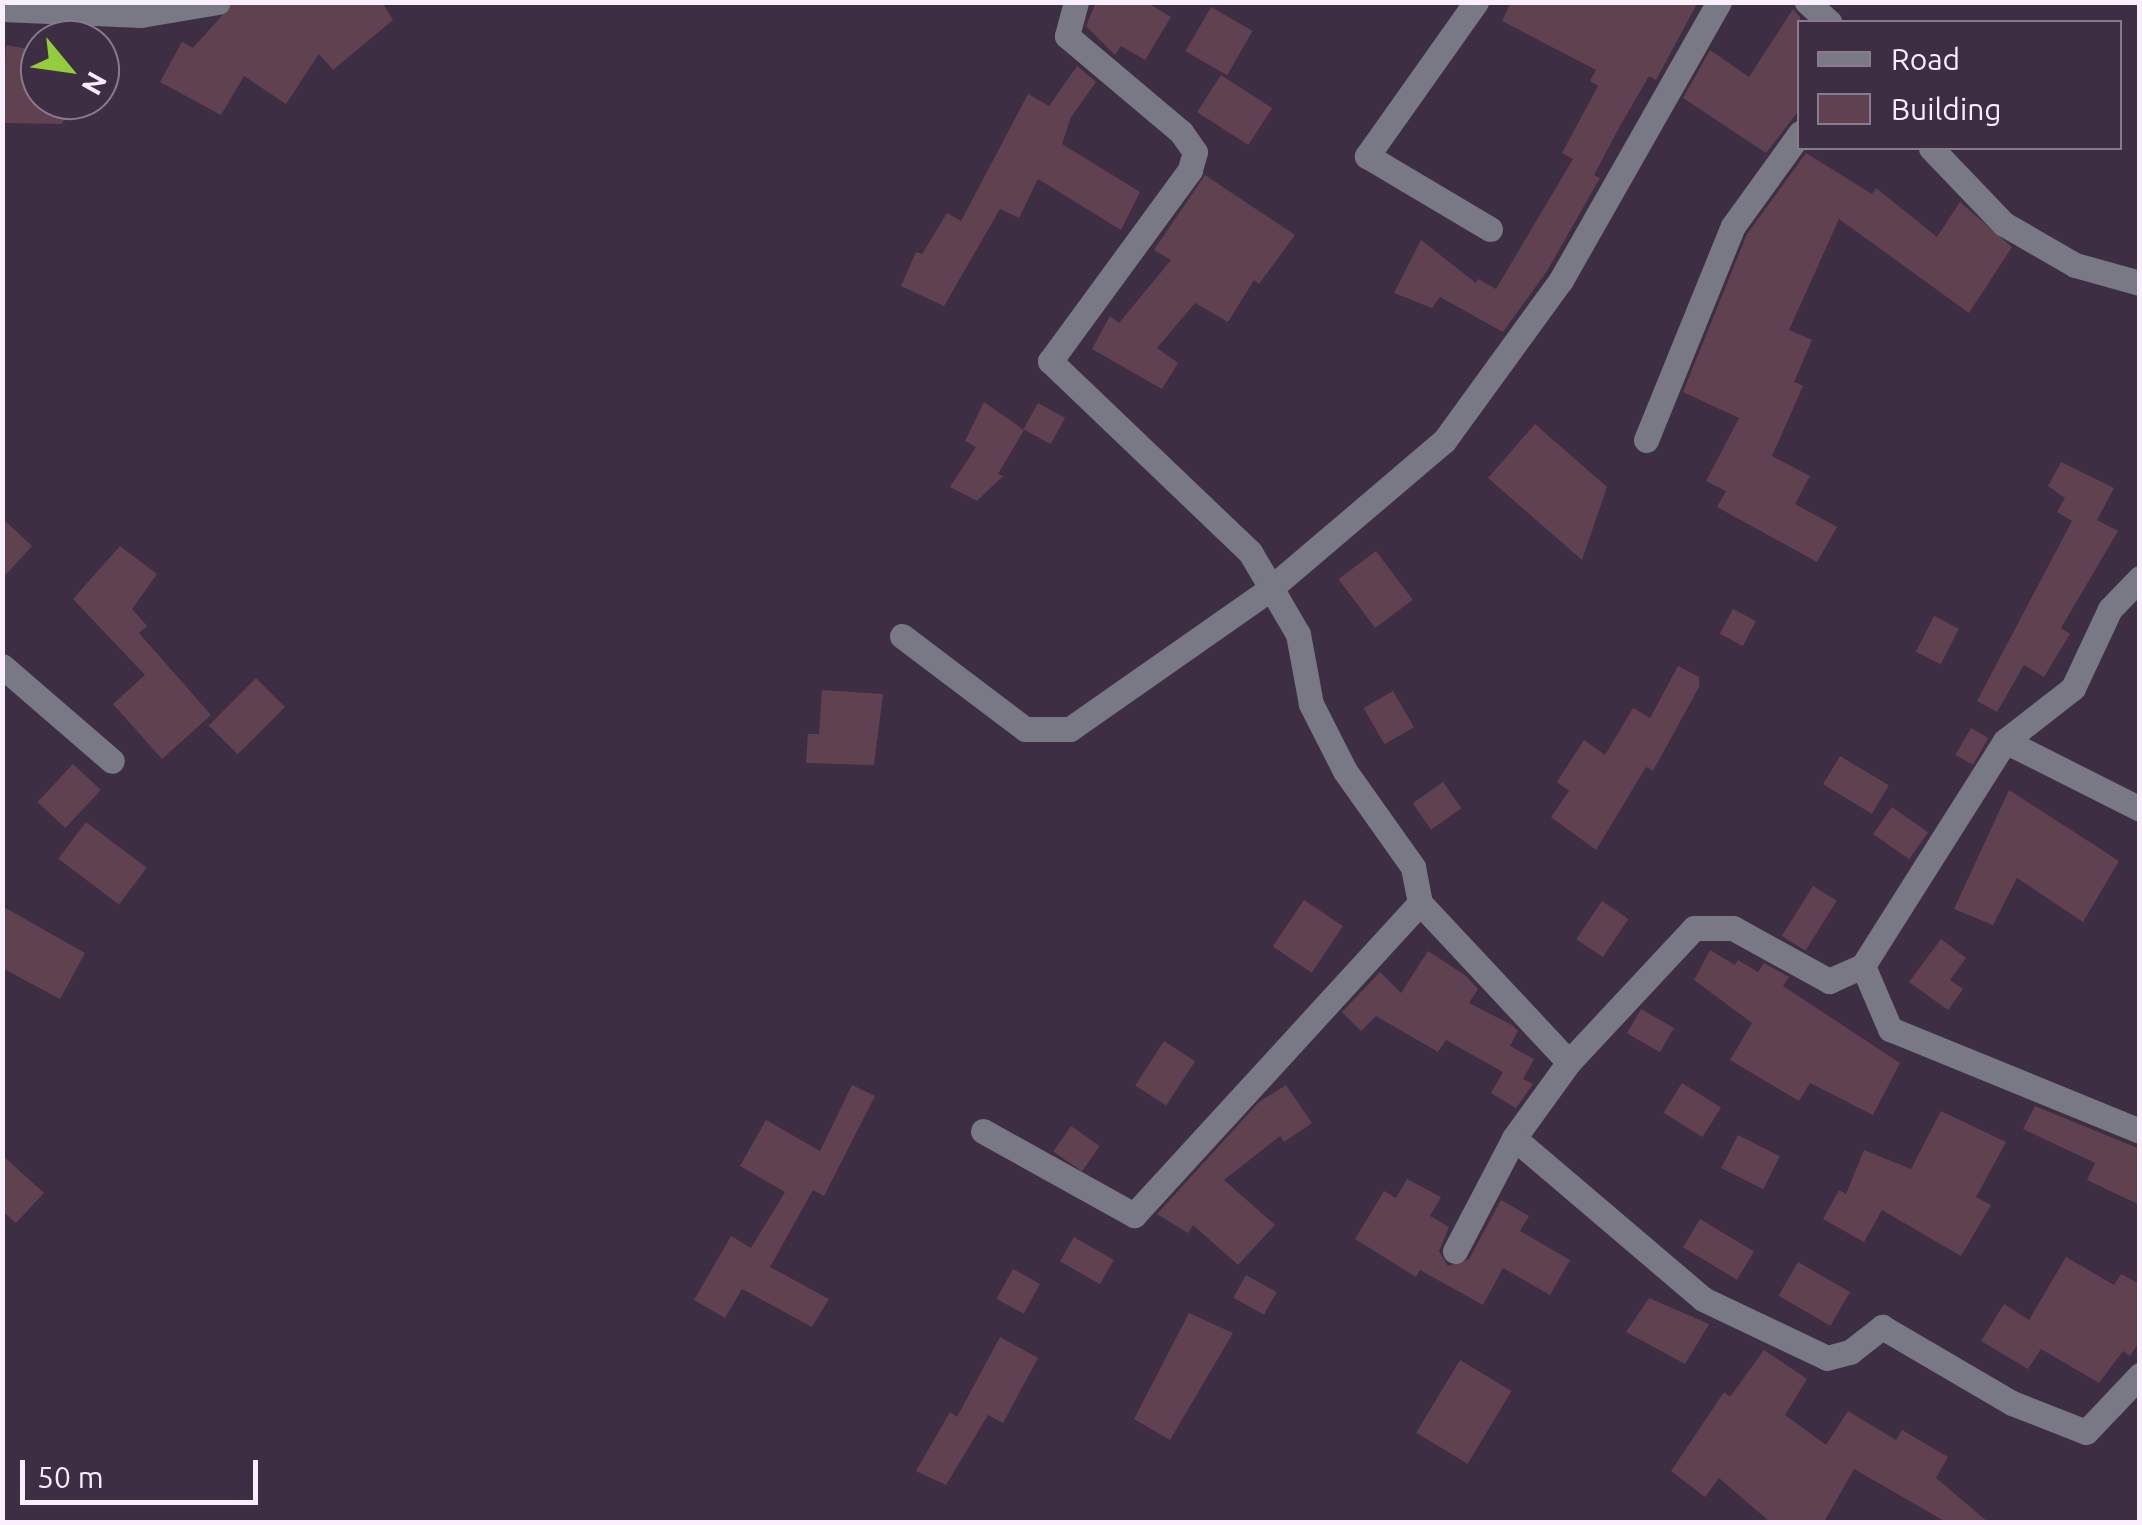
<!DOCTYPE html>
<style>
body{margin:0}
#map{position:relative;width:2142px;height:1525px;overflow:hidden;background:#3d2e43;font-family:Ubuntu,sans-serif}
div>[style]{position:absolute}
.building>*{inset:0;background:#60414f;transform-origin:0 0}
.minor>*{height:25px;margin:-12.5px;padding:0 12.5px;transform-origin:12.5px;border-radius:12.5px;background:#787985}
span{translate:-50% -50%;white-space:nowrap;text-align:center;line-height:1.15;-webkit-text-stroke:9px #3d2e43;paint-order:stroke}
.frame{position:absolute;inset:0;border:5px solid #f8eefc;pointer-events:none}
.legend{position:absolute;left:1797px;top:20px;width:325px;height:130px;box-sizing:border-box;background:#3d2e43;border:2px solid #887b8d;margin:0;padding:12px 18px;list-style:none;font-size:30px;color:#f8eefc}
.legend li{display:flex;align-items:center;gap:20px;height:50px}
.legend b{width:50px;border:2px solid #887b8d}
.north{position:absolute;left:20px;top:20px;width:100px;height:100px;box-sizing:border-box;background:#3d2e43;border:2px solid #887b8d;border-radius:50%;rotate:119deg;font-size:28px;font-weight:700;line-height:40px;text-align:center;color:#f8eefc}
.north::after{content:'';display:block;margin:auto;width:35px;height:45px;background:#93cc3d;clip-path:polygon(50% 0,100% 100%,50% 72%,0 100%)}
.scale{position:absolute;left:20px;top:1460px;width:238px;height:45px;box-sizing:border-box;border:5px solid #f8eefc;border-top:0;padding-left:12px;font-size:30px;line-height:35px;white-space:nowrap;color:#f8eefc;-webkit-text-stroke:8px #3d2e43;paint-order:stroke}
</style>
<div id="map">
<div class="building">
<i style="clip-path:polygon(234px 2px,382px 2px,393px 20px,333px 70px,319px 54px,286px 104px,244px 76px,221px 115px,160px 82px,182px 42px,193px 48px)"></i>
<i style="clip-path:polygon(1096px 2px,1146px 2px,1171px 17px,1145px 60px,1121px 46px,1115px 55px,1086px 26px)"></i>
<i style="clip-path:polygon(1511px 2px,1698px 2px,1656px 80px,1649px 76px,1620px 126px,1594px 175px,1600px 178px,1547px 271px,1503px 332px,1440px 297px,1432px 308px,1394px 293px,1421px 240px,1476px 283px,1478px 279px,1496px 289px,1573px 159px,1562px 153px,1598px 86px,1590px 81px,1596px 70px,1502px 21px)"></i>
<i style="left:1211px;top:7px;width:48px;height:51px;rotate:30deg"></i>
<i style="clip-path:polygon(1793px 9px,1800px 17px,1800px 109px,1766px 153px,1683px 98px,1710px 50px,1749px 77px)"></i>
<i style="clip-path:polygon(6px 45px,40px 51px,40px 100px,72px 100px,62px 124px,2px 123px)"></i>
<i style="clip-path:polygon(1077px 66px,1096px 82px,1071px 117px,1062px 144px,1140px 192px,1121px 230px,1038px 179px,1019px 218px,1000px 209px,944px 306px,901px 286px,916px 252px,922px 254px,947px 213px,961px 221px,1028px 94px,1049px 106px)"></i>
<i style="left:1221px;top:75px;width:61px;height:44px;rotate:33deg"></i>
<i style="clip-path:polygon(1806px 153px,1872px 194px,1876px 188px,1937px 237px,1960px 202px,2012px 247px,1969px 313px,1839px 219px,1789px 330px,1812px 340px,1794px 382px,1803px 386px,1772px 456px,1810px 476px,1795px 504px,1837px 527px,1817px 562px,1717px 507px,1726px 491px,1706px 481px,1739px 418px,1683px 392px,1747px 234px)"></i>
<i style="clip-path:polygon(1205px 175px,1295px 235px,1259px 284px,1254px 280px,1228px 322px,1195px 303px,1157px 348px,1178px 363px,1162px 389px,1092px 349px,1110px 316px,1119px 323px,1171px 260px,1154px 250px)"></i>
<i style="clip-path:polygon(984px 402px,1024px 430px,998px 474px,1003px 476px,977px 501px,950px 487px,976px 447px,965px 441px)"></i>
<i style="left:1038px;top:403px;width:31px;height:30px;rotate:29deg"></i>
<i style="clip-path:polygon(1535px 424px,1607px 487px,1582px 560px,1488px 478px)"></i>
<i style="clip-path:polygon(2061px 462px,2114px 488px,2097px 520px,2118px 531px,2061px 628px,2070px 634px,2044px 677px,2024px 665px,1997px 712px,1977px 701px,2072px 521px,2057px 512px,2065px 498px,2048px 486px)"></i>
<i style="clip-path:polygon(2px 518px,32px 546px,2px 579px)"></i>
<i style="clip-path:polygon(120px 546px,157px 574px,132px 609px,147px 626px,139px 633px,211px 715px,162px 759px,113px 704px,145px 675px,73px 599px)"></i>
<i style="left:1376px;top:551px;width:61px;height:47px;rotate:53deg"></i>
<i style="left:1733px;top:609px;width:26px;height:28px;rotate:28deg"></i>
<i style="left:1934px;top:616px;width:28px;height:40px;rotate:27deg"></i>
<i style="clip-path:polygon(1678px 666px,1699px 677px,1699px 687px,1653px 771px,1646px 767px,1596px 850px,1551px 817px,1569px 791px,1557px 782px,1584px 740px,1605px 755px,1633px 708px,1650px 718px)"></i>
<i style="left:256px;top:678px;width:41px;height:67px;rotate:45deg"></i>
<i style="clip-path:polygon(822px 690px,883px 694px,874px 765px,806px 763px,808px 734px,819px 734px)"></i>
<i style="left:1393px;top:691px;width:42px;height:34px;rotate:60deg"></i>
<i style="left:1971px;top:728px;width:20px;height:31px;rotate:30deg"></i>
<i style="left:1840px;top:756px;width:57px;height:33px;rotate:31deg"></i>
<i style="left:73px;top:764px;width:38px;height:52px;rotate:43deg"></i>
<i style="left:1443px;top:782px;width:32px;height:37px;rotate:55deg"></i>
<i style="clip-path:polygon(2009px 790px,2119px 861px,2083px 922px,2017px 878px,1993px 925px,1954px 909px)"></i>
<i style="left:1892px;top:807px;width:44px;height:33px;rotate:35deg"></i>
<i style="left:86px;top:822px;width:76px;height:46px;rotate:37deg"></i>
<i style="left:1813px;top:886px;width:28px;height:59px;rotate:32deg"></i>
<i style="left:1304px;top:900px;width:47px;height:56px;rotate:34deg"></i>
<i style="left:1602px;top:901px;width:32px;height:46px;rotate:34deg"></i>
<i style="clip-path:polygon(2px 906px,85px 953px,60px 999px,2px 968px)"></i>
<i style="clip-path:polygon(1941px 939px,1966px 958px,1950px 980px,1963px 989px,1948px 1010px,1909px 982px)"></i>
<i style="clip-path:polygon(1710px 950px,1735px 965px,1738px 960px,1758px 972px,1764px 963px,1789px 977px,1783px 986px,1900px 1063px,1873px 1115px,1810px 1083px,1799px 1101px,1730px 1060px,1752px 1023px,1694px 980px)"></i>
<i style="clip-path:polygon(1428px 951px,1466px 976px,1478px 989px,1469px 1003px,1512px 1025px,1518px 1031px,1510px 1046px,1534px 1059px,1523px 1079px,1533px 1084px,1516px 1108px,1491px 1093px,1503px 1072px,1446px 1040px,1438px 1052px,1376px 1016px,1361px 1031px,1342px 1012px,1380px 972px,1401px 993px)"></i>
<i style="left:1641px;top:1009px;width:38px;height:28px;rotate:30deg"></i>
<i style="left:1164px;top:1041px;width:37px;height:53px;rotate:33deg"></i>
<i style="left:1682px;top:1083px;width:46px;height:35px;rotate:32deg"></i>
<i style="clip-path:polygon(852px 1085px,875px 1096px,824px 1196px,813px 1190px,770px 1267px,829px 1299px,812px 1327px,742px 1289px,725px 1318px,694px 1300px,731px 1236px,751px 1248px,785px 1192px,740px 1166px,766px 1120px,820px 1151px)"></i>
<i style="clip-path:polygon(1286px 1085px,1312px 1123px,1284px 1142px,1280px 1136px,1224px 1180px,1275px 1225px,1238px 1265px,1193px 1225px,1188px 1233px,1157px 1214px,1259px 1102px)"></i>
<i style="clip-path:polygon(2035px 1106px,2140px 1149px,2140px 1205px,2087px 1180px,2095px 1163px,2023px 1129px)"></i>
<i style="clip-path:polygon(1941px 1111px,2006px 1142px,1976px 1197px,1991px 1205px,1961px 1256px,1882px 1210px,1864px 1242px,1823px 1219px,1839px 1190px,1846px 1194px,1864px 1150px,1911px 1169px)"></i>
<i style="left:1071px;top:1126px;width:35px;height:31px;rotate:35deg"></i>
<i style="left:1738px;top:1135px;width:47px;height:37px;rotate:27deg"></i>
<i style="clip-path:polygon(2px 1155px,44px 1193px,16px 1223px,2px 1211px)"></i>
<i style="clip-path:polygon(1407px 1179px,1441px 1197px,1430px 1216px,1449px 1227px,1439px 1251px,1448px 1266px,1469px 1259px,1501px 1200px,1529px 1216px,1520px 1231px,1570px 1260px,1550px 1295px,1503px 1268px,1483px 1305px,1420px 1270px,1416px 1277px,1355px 1239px,1384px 1191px,1396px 1198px)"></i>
<i style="left:1700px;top:1219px;width:63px;height:33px;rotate:31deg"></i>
<i style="left:1074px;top:1237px;width:46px;height:28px;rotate:30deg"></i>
<i style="clip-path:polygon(2066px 1257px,2114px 1285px,2121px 1274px,2140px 1284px,2140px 1341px,2130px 1356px,2123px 1351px,2099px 1383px,2041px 1349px,2028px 1369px,1981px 1341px,2004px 1304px,2029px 1320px)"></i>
<i style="left:1798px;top:1262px;width:60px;height:39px;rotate:30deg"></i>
<i style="left:1013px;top:1269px;width:31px;height:34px;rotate:29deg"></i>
<i style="left:1246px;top:1275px;width:35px;height:26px;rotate:29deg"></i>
<i style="clip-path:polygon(1649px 1298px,1709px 1324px,1685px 1364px,1626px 1332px)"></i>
<i style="clip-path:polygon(1189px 1313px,1233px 1333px,1170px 1440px,1134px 1419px)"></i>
<i style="clip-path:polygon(1000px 1337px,1038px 1358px,1003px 1423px,988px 1415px,946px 1485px,916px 1471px,950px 1412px,957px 1417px)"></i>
<i style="clip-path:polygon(1764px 1350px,1807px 1379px,1785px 1415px,1826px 1445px,1848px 1411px,1896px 1440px,1902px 1430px,1948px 1457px,1936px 1478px,1988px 1522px,1946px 1522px,1854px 1469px,1824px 1522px,1770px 1522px,1719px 1478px,1705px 1497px,1671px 1471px,1724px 1392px,1730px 1397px)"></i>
<i style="left:1460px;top:1360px;width:60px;height:85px;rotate:31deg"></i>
</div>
<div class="minor">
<i style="left:1076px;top:2px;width:35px;rotate:105deg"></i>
<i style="left:1067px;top:36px;width:149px;rotate:40.1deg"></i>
<i style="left:1181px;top:132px;width:24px;rotate:55deg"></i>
<i style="left:1195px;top:152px;width:19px;rotate:106deg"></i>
<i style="left:1190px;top:170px;width:237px;rotate:126.2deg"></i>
<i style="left:1050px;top:361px;width:277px;rotate:43.7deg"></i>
<i style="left:1250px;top:552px;width:95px;rotate:59.7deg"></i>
<i style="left:1298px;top:634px;width:71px;rotate:79.5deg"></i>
<i style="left:1311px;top:704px;width:75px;rotate:63.1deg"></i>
<i style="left:1345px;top:771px;width:118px;rotate:54.7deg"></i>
<i style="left:1413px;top:867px;width:37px;rotate:79deg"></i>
<i style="left:1476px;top:2px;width:189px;rotate:125.3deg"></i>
<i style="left:1367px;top:156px;width:143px;rotate:30.7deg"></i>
<i style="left:1807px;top:2px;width:30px;rotate:42deg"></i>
<i style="left:2px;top:9px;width:139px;rotate:2.5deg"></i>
<i style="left:141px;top:15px;width:78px;rotate:-9.6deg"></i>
<i style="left:1931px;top:148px;width:105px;rotate:46.2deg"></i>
<i style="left:2004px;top:224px;width:82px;rotate:30deg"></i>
<i style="left:2075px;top:265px;width:67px;rotate:15.5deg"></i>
<i style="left:1646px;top:440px;width:231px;rotate:-67.9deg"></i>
<i style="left:1733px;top:226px;width:115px;rotate:-54.2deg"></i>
<i style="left:2140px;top:578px;width:43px;rotate:134.1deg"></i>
<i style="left:2110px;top:609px;width:87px;rotate:115.1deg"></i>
<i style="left:2073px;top:688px;width:86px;rotate:142.1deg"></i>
<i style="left:2005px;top:741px;width:266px;rotate:122.3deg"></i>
<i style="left:1863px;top:966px;width:69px;rotate:66.8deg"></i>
<i style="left:1890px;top:1029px;width:270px;rotate:22.2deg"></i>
<i style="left:902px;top:636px;width:154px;rotate:37.1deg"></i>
<i style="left:1025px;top:729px;width:45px"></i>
<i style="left:1070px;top:729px;width:246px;rotate:-35deg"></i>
<i style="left:1271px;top:588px;width:227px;rotate:-40.4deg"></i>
<i style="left:1444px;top:441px;width:199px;rotate:-54deg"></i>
<i style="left:1561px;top:280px;width:320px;rotate:-60.4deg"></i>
<i style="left:2px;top:666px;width:145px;rotate:40.8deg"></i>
<i style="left:2005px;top:741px;width:151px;rotate:26.7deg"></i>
<i style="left:1569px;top:1062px;width:183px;rotate:-47deg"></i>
<i style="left:1694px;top:928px;width:39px"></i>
<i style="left:1733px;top:928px;width:110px;rotate:28.9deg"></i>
<i style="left:1829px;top:981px;width:37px;rotate:-24deg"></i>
<i style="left:983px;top:1131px;width:173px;rotate:29.1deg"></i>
<i style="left:1134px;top:1215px;width:423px;rotate:-47.5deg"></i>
<i style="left:1420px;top:903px;width:218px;rotate:46.9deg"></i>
<i style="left:1569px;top:1062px;width:94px;rotate:125.9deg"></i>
<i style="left:1514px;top:1138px;width:248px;rotate:40.4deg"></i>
<i style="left:1703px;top:1299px;width:137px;rotate:25.4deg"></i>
<i style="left:1827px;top:1358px;width:24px;rotate:-15deg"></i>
<i style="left:1850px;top:1352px;width:41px;rotate:-38deg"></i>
<i style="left:1882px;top:1327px;width:151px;rotate:30.3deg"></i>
<i style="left:2012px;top:1403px;width:79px;rotate:21.4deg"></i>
<i style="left:2086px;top:1432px;width:79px;rotate:-46.5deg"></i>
<i style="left:1455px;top:1251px;width:127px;rotate:-62.4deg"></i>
</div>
<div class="frame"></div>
<ul class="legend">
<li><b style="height:12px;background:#787985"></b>Road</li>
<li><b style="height:28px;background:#60414f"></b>Building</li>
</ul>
<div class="north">N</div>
<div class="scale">50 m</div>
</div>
